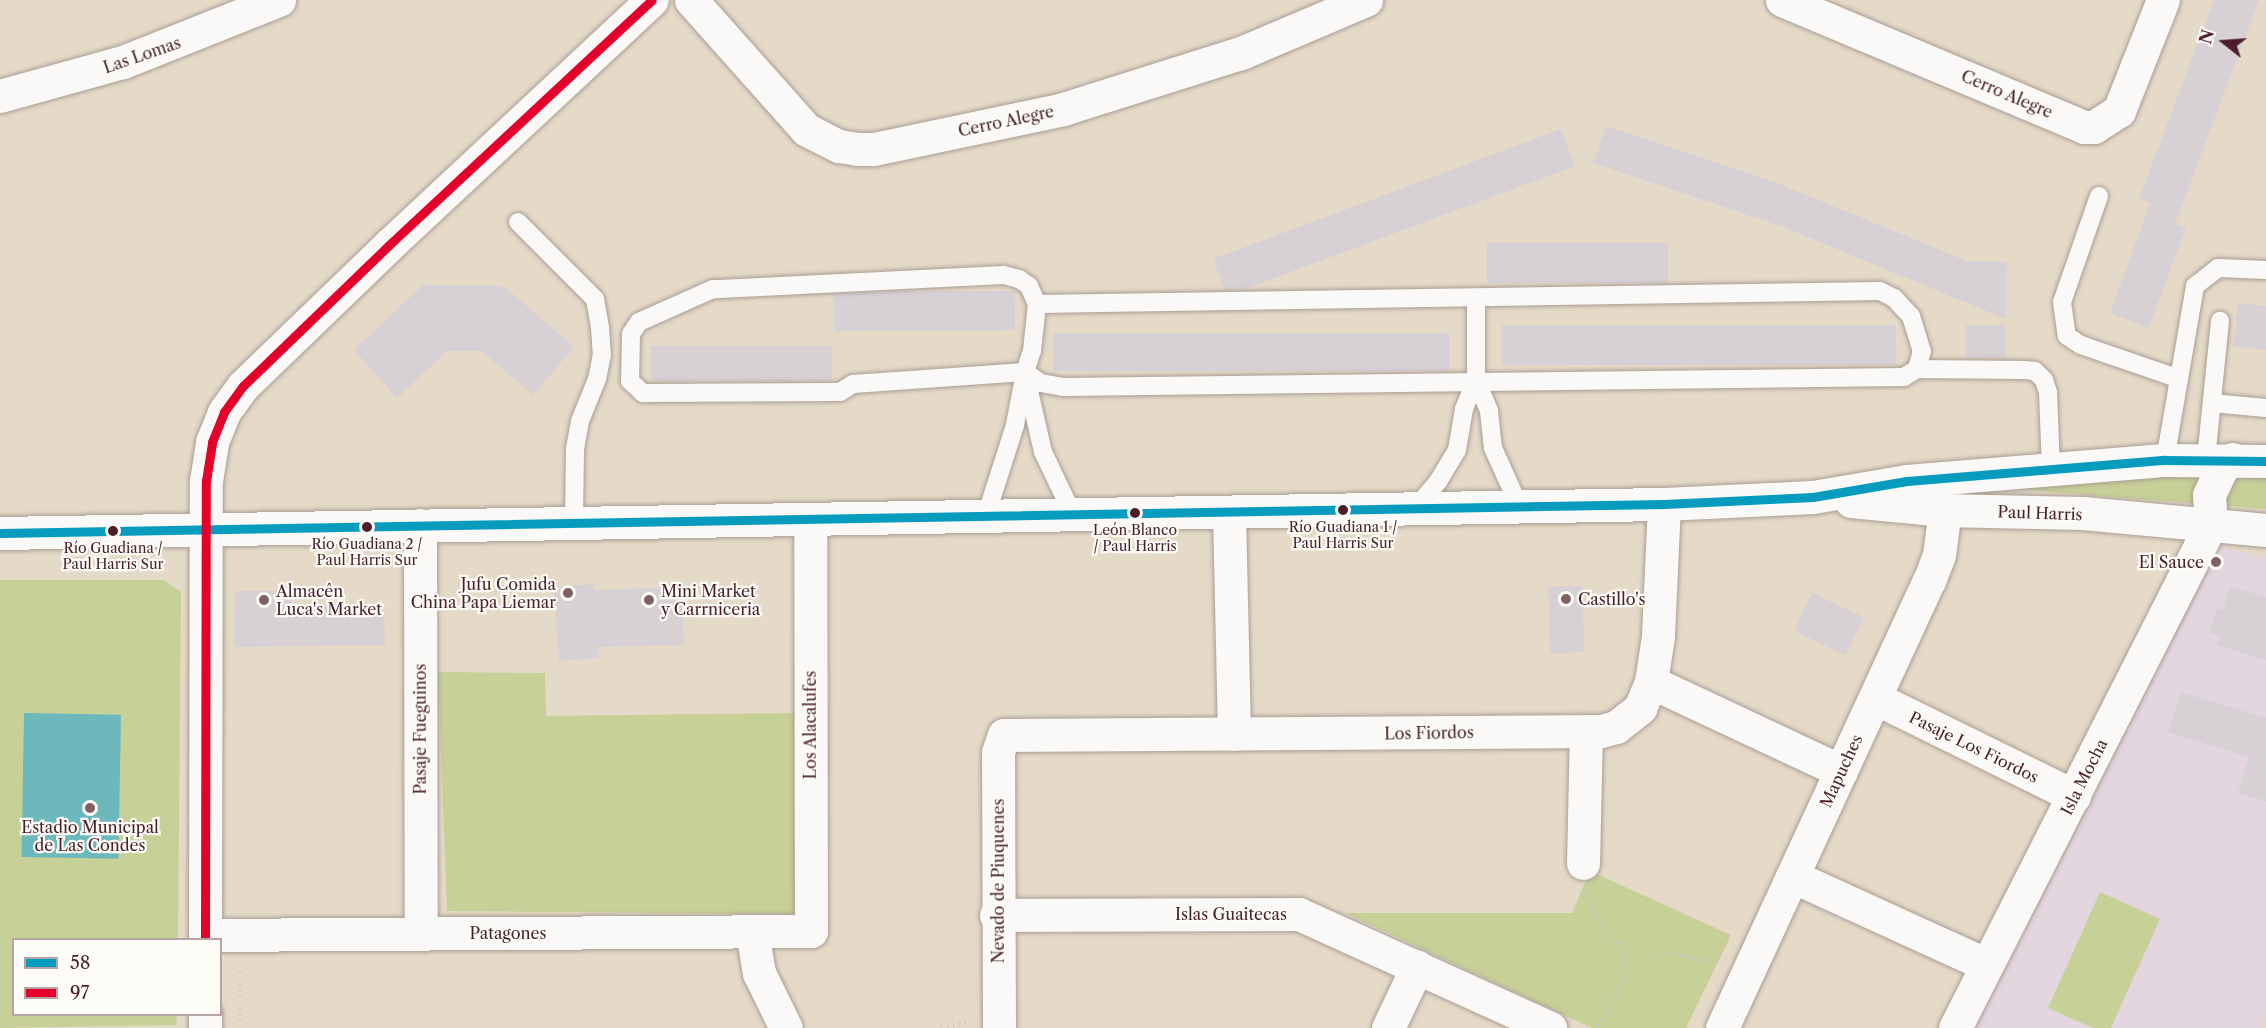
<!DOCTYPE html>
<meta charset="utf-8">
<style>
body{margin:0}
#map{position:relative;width:2266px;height:1028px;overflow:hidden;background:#e5dac8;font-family:"Libre Caslon Text",serif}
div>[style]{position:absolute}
.built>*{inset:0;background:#e4d6df}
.green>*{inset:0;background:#c7d096}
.water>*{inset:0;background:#6db8bc;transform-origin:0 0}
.building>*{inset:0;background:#d7d0d5;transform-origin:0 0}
.path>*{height:4px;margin-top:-2px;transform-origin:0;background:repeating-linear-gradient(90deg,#cdc7c5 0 1.5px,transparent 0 6px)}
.roads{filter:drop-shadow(0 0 2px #a99e94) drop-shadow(0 0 2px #a99e94)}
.service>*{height:18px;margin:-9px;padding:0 9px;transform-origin:9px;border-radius:9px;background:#fbf9f7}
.minor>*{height:33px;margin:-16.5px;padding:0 16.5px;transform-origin:16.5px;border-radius:16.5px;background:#fbf9f7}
.tertiary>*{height:33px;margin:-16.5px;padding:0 16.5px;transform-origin:16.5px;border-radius:16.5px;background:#fbf9f7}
.bus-1>*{height:9px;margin:-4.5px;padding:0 4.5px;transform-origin:4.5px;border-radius:4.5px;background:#079bbe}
.bus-2>*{height:9px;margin:-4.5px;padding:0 4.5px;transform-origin:4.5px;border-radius:4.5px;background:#e4002b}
.dots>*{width:16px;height:16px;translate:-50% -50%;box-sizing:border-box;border:3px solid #fdfcf7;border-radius:50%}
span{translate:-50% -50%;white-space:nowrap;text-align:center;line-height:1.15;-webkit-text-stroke:4.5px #fdfcf7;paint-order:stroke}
.bus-label{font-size:14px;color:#4a1f2b}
.street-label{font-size:16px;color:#4a1f2b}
.poi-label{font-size:16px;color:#4a1f2b}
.right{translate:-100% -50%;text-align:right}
.left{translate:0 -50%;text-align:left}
.legend{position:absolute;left:12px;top:938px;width:210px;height:78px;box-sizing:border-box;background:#fdfcf7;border:2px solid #b5a4a5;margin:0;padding:8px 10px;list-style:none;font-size:18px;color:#4a1f2b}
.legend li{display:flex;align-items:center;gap:12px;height:30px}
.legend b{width:30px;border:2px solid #b5a4a5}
.north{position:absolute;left:2194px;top:12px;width:60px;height:60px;-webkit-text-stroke:4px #fdfcf7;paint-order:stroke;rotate:287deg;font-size:16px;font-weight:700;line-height:24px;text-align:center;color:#4a1f2b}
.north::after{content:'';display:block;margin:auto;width:21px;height:27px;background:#4a1f2b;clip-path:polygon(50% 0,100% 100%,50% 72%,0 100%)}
</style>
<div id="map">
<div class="built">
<i style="clip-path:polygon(2198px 542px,2266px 557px,2266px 1012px,2261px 1028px,1967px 1028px)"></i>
</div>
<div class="green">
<i style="clip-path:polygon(2213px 470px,2266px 477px,2266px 509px,1976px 486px)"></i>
<i style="clip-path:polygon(0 580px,164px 580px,181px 592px,178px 939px,14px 940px,14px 1014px,177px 1015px,176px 1025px,0 1028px)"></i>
<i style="clip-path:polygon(438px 672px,545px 673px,546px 716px,794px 713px,795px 914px,447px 911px)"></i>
<i style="clip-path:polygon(1590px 871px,1731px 935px,1686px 1028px,1592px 1028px,1345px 913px,1572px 913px)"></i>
<i style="clip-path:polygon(2100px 892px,2160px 919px,2111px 1028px,2093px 1028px,2048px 1008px)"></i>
</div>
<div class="water">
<i style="left:24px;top:713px;width:97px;height:144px;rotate:1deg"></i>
</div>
<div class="building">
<i style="clip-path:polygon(2214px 0,2259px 0,2175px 224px,2186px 228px,2149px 328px,2110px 313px,2150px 203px,2139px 199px)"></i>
<i style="clip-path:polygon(1606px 126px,1777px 183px,1967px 261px,2007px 262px,2006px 319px,1781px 226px,1593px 163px)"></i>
<i style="clip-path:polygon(1561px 129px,1575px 166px,1242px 290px,1225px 290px,1213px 259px)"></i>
<i style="left:1668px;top:243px;width:40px;height:181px;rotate:90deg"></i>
<i style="clip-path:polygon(423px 285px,504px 286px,574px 347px,533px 395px,482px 351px,447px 351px,397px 398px,354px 350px)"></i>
<i style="clip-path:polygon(899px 291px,1015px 291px,1015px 330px,834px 331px,833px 294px)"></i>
<i style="clip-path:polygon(2238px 303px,2266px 306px,2266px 350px,2233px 346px)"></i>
<i style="left:1896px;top:325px;width:40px;height:394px;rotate:90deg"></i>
<i style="left:1966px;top:325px;width:40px;height:33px"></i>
<i style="left:1449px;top:333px;width:38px;height:396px;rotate:90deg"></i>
<i style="left:832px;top:346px;width:35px;height:181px;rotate:90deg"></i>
<i style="clip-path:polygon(593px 584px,594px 590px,682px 587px,684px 645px,598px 647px,599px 658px,559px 661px,553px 587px)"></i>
<i style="left:1582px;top:586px;width:66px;height:34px;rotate:88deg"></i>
<i style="clip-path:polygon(2230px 586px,2266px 597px,2266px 660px,2217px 645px,2220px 636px,2209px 633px,2217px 608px,2223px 610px)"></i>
<i style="clip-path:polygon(235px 591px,292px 591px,291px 608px,384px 605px,385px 645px,234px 647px)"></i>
<i style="left:1812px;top:593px;width:57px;height:42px;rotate:25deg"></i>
<i style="clip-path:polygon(2181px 692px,2266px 718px,2266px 801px,2238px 793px,2249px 757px,2168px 732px)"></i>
</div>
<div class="path">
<i style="left:1585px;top:892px;width:24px;rotate:68deg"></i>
<i style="left:1594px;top:914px;width:38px;rotate:48deg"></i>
<i style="left:1619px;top:942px;width:23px;rotate:75deg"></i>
<i style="left:1625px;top:964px;width:25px;rotate:102deg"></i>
<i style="left:1620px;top:988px;width:46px;rotate:119.9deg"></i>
<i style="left:1623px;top:952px;width:39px"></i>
<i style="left:1662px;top:952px;width:56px;rotate:11.3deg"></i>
<i style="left:240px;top:966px;width:62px;rotate:90deg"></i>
<i style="left:941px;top:1028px;width:27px;rotate:-10deg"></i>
</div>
<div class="roads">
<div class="service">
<i style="left:2099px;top:196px;width:112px;rotate:109.2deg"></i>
<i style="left:2062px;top:302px;width:34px;rotate:82deg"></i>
<i style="left:2067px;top:336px;width:17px;rotate:33deg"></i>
<i style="left:2081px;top:345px;width:102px;rotate:19deg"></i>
<i style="left:518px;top:222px;width:109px;rotate:45deg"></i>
<i style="left:595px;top:299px;width:29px;rotate:80deg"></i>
<i style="left:600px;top:328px;width:26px;rotate:86deg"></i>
<i style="left:602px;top:354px;width:25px;rotate:101deg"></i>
<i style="left:597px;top:379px;width:45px;rotate:112deg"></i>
<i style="left:580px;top:421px;width:27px;rotate:100deg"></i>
<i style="left:575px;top:448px;width:75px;rotate:90.8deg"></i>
<i style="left:1037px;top:304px;width:843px;rotate:-0.88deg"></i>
<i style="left:1880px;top:291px;width:16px;rotate:27deg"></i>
<i style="left:1894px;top:298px;width:25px;rotate:47deg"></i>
<i style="left:1911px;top:316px;width:37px;rotate:73deg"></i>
<i style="left:1922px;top:351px;width:19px;rotate:106deg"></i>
<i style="left:1476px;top:380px;width:34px;rotate:67deg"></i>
<i style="left:1489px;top:411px;width:37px;rotate:84deg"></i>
<i style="left:1493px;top:448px;width:66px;rotate:65.8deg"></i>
<i style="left:1027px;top:382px;width:72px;rotate:77.1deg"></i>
<i style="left:1043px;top:452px;width:70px;rotate:64.5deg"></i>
<i style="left:2212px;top:403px;width:54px;rotate:5.3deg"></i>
<i style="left:2206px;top:459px;width:139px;rotate:-84.2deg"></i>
<i style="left:2165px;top:460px;width:177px;rotate:-80.2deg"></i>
<i style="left:2195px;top:286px;width:29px;rotate:-38deg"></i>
<i style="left:2218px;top:268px;width:48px;rotate:2.4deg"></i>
<i style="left:1414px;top:510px;width:39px;rotate:-50deg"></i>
<i style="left:1439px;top:480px;width:35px;rotate:-59deg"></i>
<i style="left:1457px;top:450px;width:42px;rotate:-80.3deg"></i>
<i style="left:1464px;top:409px;width:31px;rotate:-68deg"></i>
<i style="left:1476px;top:380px;width:82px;rotate:-90deg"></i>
<i style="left:986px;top:516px;width:96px;rotate:-72.3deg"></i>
<i style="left:1015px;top:425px;width:54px;rotate:-79.3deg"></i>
<i style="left:1025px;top:372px;width:22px;rotate:-72deg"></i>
<i style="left:1032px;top:351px;width:47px;rotate:-83.9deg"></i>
<i style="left:1037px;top:304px;width:20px;rotate:-114deg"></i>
<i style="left:1029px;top:286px;width:12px;rotate:-145deg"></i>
<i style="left:1019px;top:279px;width:16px;rotate:-165deg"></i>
<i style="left:1004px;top:275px;width:291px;rotate:177.2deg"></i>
<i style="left:713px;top:289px;width:81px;rotate:156deg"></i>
<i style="left:639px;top:322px;width:14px;rotate:124deg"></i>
<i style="left:631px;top:334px;width:47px;rotate:91.2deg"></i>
<i style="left:630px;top:381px;width:18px;rotate:43deg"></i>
<i style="left:643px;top:393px;width:197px;rotate:-0.3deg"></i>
<i style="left:840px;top:392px;width:15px;rotate:-32deg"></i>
<i style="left:853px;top:384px;width:172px;rotate:-4deg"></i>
<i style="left:1025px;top:372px;width:19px;rotate:35deg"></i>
<i style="left:1041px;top:383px;width:22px;rotate:10deg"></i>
<i style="left:1063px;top:387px;width:841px;rotate:-0.68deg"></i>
<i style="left:1904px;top:377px;width:15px;rotate:-32deg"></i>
<i style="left:1917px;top:369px;width:107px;rotate:0.5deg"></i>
<i style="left:2024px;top:370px;width:11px;rotate:5deg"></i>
<i style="left:2035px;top:371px;width:13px;rotate:45deg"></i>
<i style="left:2044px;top:380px;width:13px;rotate:72deg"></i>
<i style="left:2048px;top:392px;width:78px;rotate:87.8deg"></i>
</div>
<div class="minor">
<i style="left:691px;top:0;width:174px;rotate:48.3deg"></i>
<i style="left:807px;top:130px;width:36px;rotate:27deg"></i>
<i style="left:839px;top:146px;width:18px;rotate:9deg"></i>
<i style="left:857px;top:149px;width:17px"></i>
<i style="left:874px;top:149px;width:193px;rotate:-11.9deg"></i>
<i style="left:1063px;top:109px;width:187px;rotate:-17.5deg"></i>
<i style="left:1241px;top:53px;width:136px;rotate:-23deg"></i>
<i style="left:1782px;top:0;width:328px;rotate:22.8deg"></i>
<i style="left:2084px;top:127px;width:10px"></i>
<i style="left:2094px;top:127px;width:30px;rotate:-33deg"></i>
<i style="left:2119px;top:111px;width:119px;rotate:-68.4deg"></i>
<i style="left:0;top:96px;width:128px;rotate:-15.5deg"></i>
<i style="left:123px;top:62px;width:168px;rotate:-21.7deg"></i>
<i style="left:1229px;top:513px;width:221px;rotate:88.7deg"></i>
<i style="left:420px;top:525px;width:408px;rotate:89.9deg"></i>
<i style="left:1651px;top:682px;width:210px;rotate:25.1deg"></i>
<i style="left:1875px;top:698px;width:222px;rotate:26.2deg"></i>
<i style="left:1583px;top:863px;width:132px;rotate:-88.7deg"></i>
<i style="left:1792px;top:876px;width:214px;rotate:24.5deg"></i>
<i style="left:996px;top:915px;width:303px;rotate:-0.2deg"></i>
<i style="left:1299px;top:914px;width:276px;rotate:24.4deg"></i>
<i style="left:752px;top:932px;width:42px;rotate:80.3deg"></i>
<i style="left:759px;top:973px;width:61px;rotate:63.9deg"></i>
<i style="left:205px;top:935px;width:606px;rotate:-0.38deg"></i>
<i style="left:811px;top:931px;width:411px;rotate:-90.1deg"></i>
<i style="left:999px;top:1028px;width:276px;rotate:-90.2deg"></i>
<i style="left:998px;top:752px;width:18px;rotate:-71deg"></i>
<i style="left:1004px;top:735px;width:597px;rotate:-0.38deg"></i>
<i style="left:1601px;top:731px;width:16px;rotate:-15deg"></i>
<i style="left:1616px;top:727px;width:31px;rotate:-38deg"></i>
<i style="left:1640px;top:708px;width:28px;rotate:-67deg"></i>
<i style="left:1651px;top:682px;width:47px;rotate:-81.3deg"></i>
<i style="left:1658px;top:636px;width:132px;rotate:-87.4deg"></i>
<i style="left:1388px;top:1028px;width:68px;rotate:-64.6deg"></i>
<i style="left:1722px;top:1028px;width:493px;rotate:-65.2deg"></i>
<i style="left:1929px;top:581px;width:28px;rotate:-69deg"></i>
<i style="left:1939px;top:555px;width:45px;rotate:-82.4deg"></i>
<i style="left:1955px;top:1028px;width:565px;rotate:-63.07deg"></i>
</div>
<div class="tertiary">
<i style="left:1851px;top:501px;width:94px;rotate:5.5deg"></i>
<i style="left:1945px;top:510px;width:138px;rotate:1.2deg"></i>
<i style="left:2083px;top:513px;width:184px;rotate:5.3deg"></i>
<i style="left:2211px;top:524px;width:29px;rotate:-94deg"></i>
<i style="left:2209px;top:495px;width:29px;rotate:-65deg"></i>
<i style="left:2221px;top:469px;width:15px;rotate:-42deg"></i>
<i style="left:0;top:533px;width:1664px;rotate:-1deg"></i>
<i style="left:1664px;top:504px;width:149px;rotate:-2.7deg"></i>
<i style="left:1813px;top:497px;width:95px;rotate:-9.7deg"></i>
<i style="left:1907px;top:481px;width:259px;rotate:-4.7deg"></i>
<i style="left:2165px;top:460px;width:101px;rotate:0.6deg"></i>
<i style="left:205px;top:940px;width:459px;rotate:-89.9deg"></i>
<i style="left:206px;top:481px;width:39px;rotate:-81deg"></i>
<i style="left:212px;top:442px;width:32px;rotate:-68deg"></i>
<i style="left:224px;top:412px;width:32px;rotate:-54deg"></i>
<i style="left:243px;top:386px;width:203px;rotate:-44deg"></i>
<i style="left:389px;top:245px;width:359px;rotate:-43deg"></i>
<i style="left:205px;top:1028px;width:14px;rotate:-90deg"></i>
</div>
</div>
<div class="bus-1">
<i style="left:0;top:533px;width:1664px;rotate:-1deg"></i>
<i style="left:1664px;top:504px;width:149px;rotate:-2.7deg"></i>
<i style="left:1813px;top:497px;width:95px;rotate:-9.7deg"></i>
<i style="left:1907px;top:481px;width:259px;rotate:-4.7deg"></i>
<i style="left:2165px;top:460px;width:101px;rotate:0.6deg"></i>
</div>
<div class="bus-2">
<i style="left:205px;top:940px;width:459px;rotate:-89.9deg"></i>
<i style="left:206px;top:481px;width:39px;rotate:-81deg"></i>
<i style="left:212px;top:442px;width:32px;rotate:-68deg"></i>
<i style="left:224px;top:412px;width:32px;rotate:-54deg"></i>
<i style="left:243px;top:386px;width:203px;rotate:-44deg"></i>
<i style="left:389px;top:245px;width:359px;rotate:-43deg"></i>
</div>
<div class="dots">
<i style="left:1343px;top:510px;background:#4a1f2b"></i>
<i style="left:1135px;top:513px;background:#4a1f2b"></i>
<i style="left:367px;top:527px;background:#4a1f2b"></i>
<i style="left:113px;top:531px;background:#4a1f2b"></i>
<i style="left:2216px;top:562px;background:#806062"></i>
<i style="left:568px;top:593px;background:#806062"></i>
<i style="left:1566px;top:599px;background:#806062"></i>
<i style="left:264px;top:600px;background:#806062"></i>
<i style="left:649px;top:600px;background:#806062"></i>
<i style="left:90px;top:808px;background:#806062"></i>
</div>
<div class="bus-label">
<span style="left:1343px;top:535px">Río Guadiana 1 /<br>Paul Harris Sur</span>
<span style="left:1135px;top:538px">León Blanco<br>/ Paul Harris</span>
<span style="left:367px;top:552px">Río Guadiana 2 /<br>Paul Harris Sur</span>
<span style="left:113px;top:556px">Río Guadiana /<br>Paul Harris Sur</span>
</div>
<div class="street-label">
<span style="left:142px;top:55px;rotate:-19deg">Las Lomas</span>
<span style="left:2007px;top:94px;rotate:23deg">Cerro Alegre</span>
<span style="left:1006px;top:121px;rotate:-12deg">Cerro Alegre</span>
<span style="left:2040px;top:513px;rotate:2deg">Paul Harris</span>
<span style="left:810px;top:725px;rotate:-90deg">Los Alacalufes</span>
<span style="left:420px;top:729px;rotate:-90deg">Pasaje Fueguinos</span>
<span style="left:1429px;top:733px;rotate:-1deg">Los Fiordos</span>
<span style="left:1974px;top:747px;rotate:26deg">Pasaje Los Fiordos</span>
<span style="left:1841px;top:771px;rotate:-65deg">Mapuches</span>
<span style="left:2084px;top:777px;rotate:-63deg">Isla Mocha</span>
<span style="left:998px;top:881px;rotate:-90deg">Nevado de Piuquenes</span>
<span style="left:1231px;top:914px">Islas Guaitecas</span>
<span style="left:508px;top:933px">Patagones</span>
</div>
<div class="poi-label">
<span class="right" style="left:2204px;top:562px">El Sauce</span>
<span class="right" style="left:556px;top:593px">Jufu Comida<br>China Papa Liemar</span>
<span class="left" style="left:276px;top:600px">Almacên<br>Luca's Market</span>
<span class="left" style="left:661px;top:600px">Mini Market<br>y Carrniceria</span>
<span class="left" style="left:1578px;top:599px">Castillo's</span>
<span style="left:90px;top:836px">Estadio Municipal<br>de Las Condes</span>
</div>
<ul class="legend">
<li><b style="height:8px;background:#079bbe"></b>58</li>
<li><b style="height:8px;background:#e4002b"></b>97</li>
</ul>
<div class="north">N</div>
</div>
